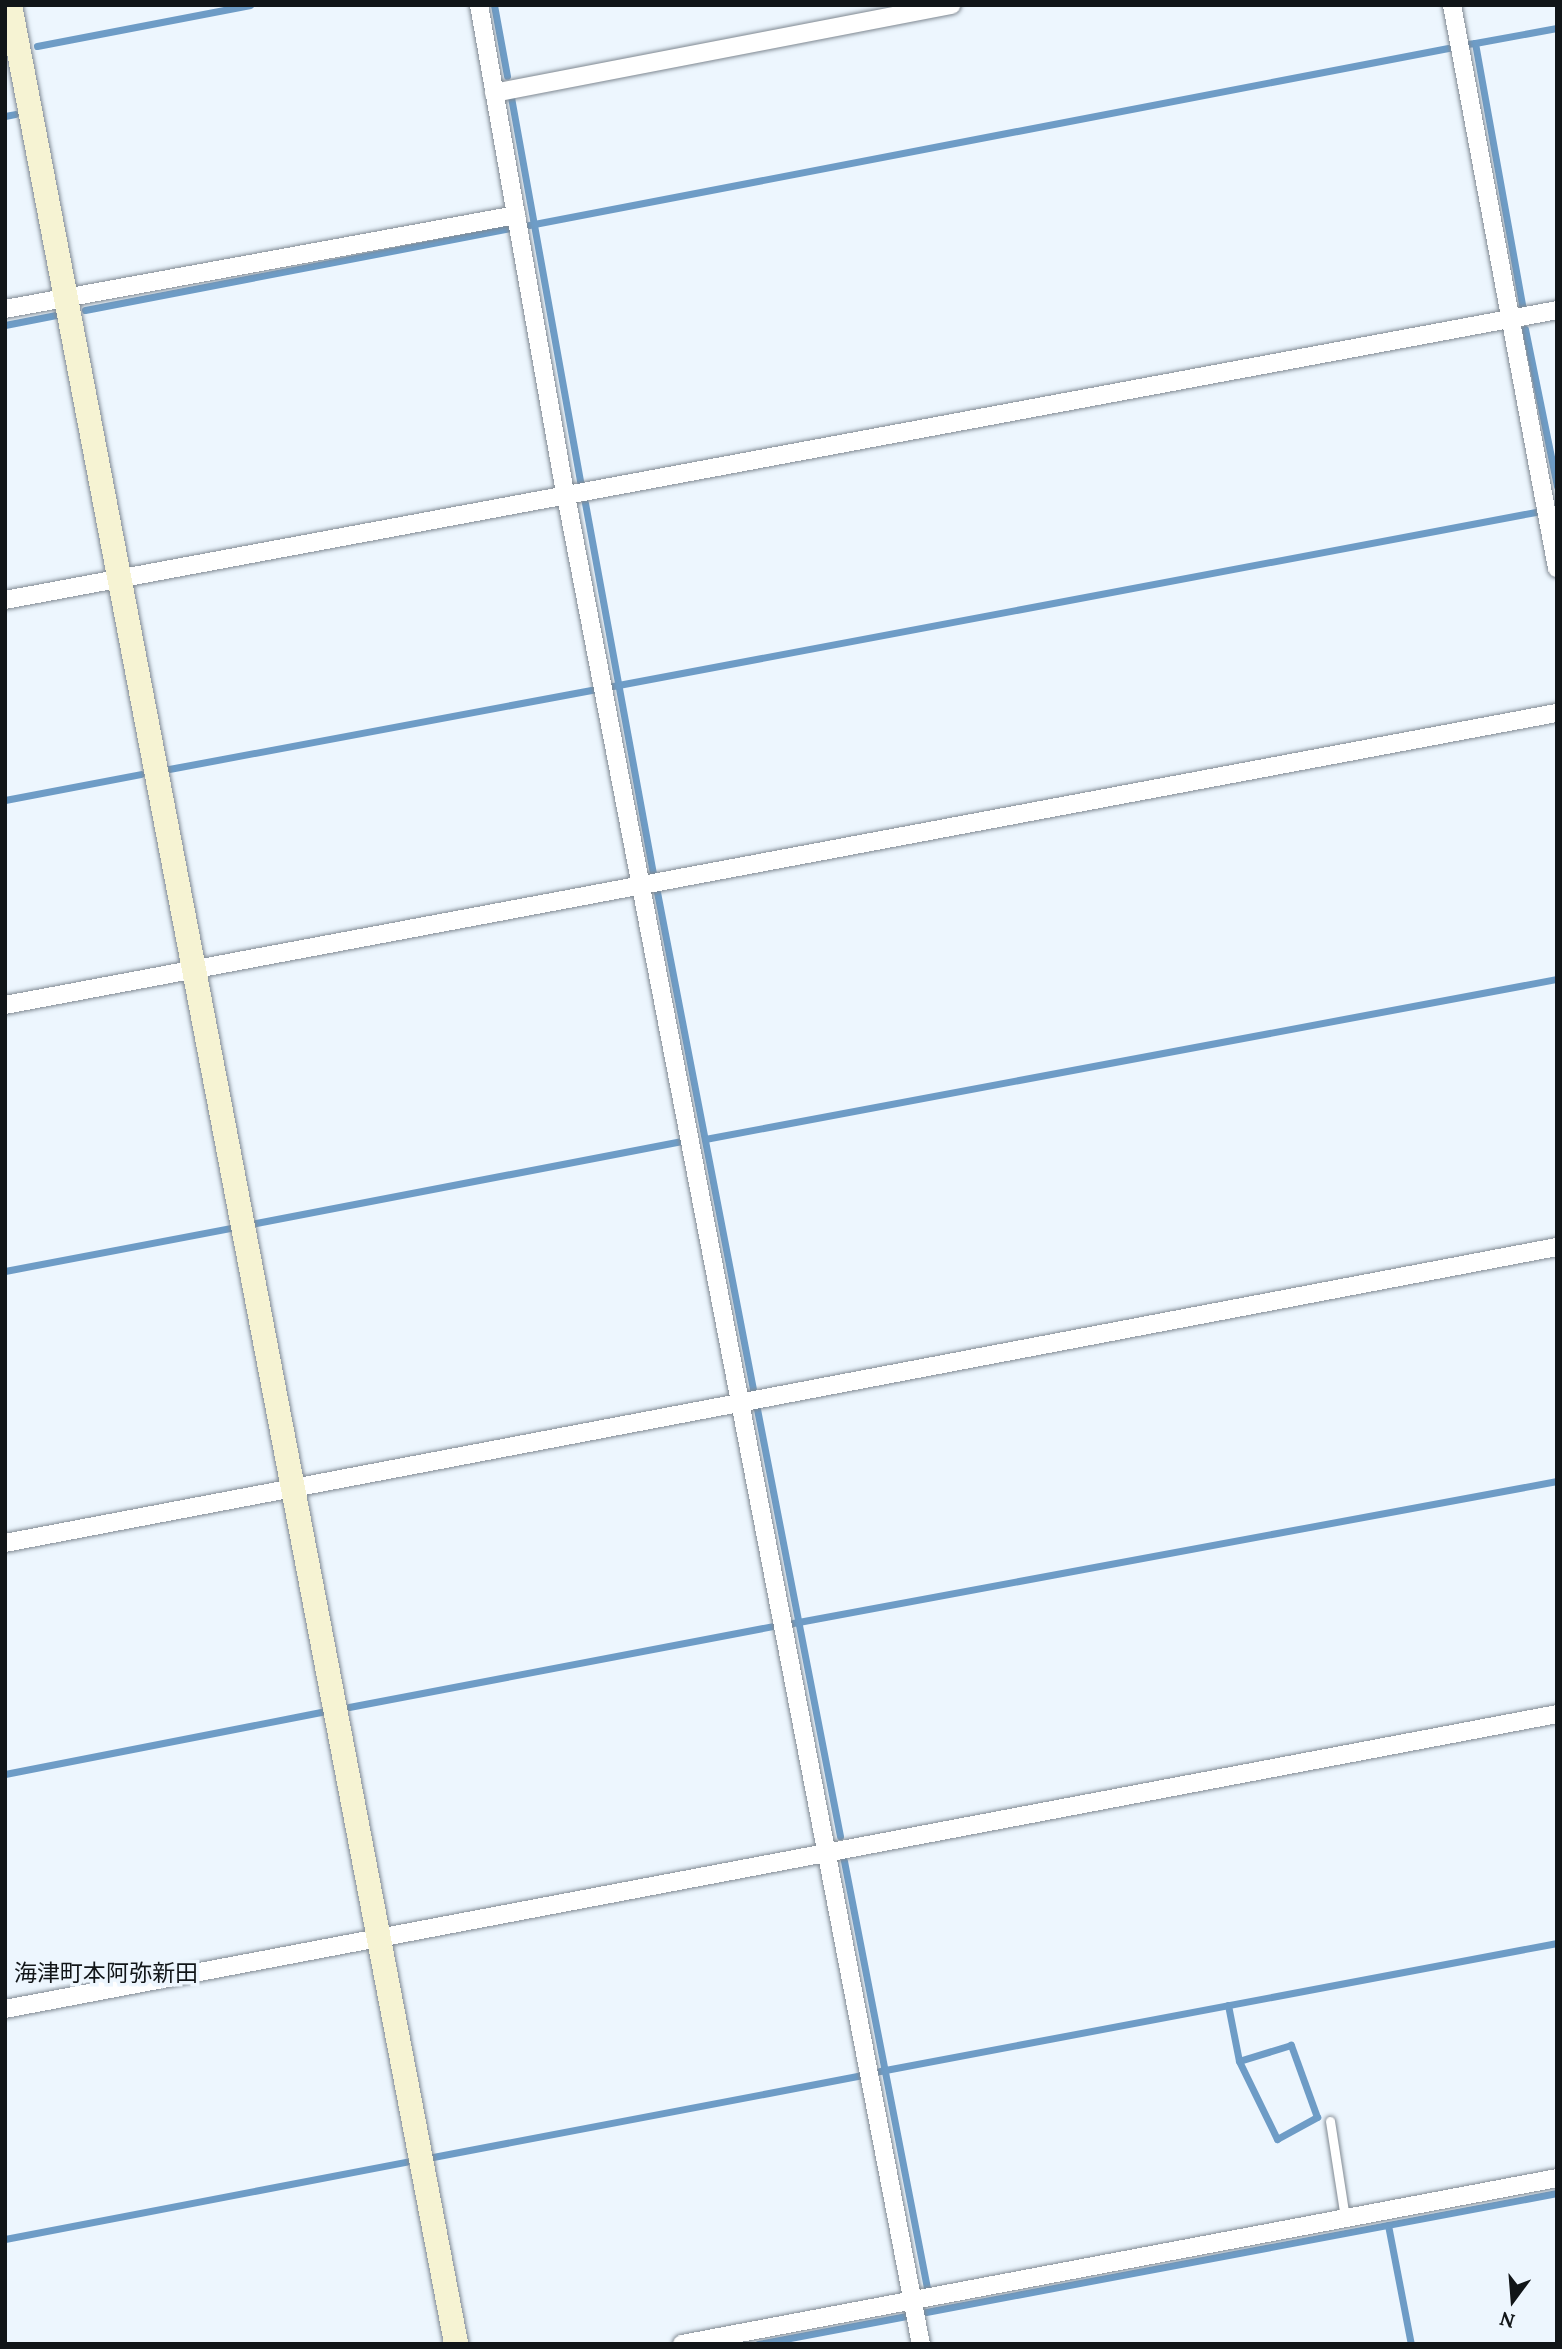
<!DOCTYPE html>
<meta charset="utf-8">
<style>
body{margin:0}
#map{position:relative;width:1562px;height:2349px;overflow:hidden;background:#edf6fe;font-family:Lora,"Noto Sans JP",serif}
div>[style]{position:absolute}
.stream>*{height:7px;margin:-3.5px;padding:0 3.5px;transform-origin:3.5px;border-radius:3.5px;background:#6e9cc6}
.roads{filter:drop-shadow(0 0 2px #7f8891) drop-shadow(0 0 2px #7f8891)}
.lane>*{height:9px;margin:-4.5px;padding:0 4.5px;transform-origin:4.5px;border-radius:4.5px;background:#fff}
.street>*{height:18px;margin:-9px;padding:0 9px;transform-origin:9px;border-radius:9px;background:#fff}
.secondary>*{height:24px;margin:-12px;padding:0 12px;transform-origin:12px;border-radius:12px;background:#f6f3d3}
span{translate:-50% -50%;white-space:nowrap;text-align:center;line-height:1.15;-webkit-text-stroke:7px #edf6fe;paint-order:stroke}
.quarter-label{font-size:23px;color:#111518}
.frame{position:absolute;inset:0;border:7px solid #111518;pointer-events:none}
.north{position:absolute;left:1478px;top:2265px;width:70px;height:70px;-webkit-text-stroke:5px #edf6fe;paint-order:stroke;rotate:196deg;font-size:19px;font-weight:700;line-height:28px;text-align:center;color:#111518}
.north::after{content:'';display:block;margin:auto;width:24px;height:32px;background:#111518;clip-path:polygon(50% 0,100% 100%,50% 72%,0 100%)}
</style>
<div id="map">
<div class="stream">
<i style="left:494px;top:5px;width:72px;rotate:79.6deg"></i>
<i style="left:1475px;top:43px;width:83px;rotate:-10.4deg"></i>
<i style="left:1467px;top:44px;width:8px;rotate:-7deg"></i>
<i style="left:1475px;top:43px;width:266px;rotate:79.8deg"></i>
<i style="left:37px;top:46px;width:217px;rotate:-10.9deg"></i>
<i style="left:511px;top:97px;width:395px;rotate:79.8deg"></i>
<i style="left:5px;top:116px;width:10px;rotate:-11deg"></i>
<i style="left:529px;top:225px;width:936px;rotate:-10.9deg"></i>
<i style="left:85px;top:310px;width:434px;rotate:-10.9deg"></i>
<i style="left:5px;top:325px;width:52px;rotate:-11.1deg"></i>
<i style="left:1525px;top:329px;width:160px;rotate:78.5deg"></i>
<i style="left:585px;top:503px;width:378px;rotate:79.6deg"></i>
<i style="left:613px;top:686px;width:939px;rotate:-10.68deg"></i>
<i style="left:169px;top:769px;width:435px;rotate:-10.6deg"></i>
<i style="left:5px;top:800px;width:138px;rotate:-10.8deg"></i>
<i style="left:657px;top:892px;width:506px;rotate:79.07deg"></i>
<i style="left:705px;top:1139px;width:867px;rotate:-10.64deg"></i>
<i style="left:256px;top:1223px;width:435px;rotate:-10.9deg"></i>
<i style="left:5px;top:1271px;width:229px;rotate:-10.8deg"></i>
<i style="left:757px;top:1409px;width:435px;rotate:79deg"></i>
<i style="left:793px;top:1623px;width:777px;rotate:-10.53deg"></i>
<i style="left:349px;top:1707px;width:434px;rotate:-10.8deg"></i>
<i style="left:5px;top:1774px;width:322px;rotate:-11.1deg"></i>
<i style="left:844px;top:1861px;width:434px;rotate:79deg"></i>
<i style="left:1228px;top:2005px;width:57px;rotate:78.9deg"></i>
<i style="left:1239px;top:2061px;width:87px;rotate:64deg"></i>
<i style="left:1277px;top:2139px;width:46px;rotate:-28.8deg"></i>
<i style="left:1317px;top:2117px;width:77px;rotate:-109.9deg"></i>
<i style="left:1291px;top:2045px;width:54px;rotate:162.9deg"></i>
<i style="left:880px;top:2071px;width:689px;rotate:-10.71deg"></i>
<i style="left:433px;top:2157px;width:436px;rotate:-10.8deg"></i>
<i style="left:1388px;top:2225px;width:121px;rotate:79.1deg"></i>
<i style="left:5px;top:2239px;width:408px;rotate:-10.9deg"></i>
<i style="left:926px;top:2312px;width:642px;rotate:-10.68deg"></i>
<i style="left:758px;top:2344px;width:151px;rotate:-10.7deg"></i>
</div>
<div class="roads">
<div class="lane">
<i style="left:1330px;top:2121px;width:98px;rotate:81.2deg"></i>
</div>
<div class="street">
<i style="left:479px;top:5px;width:499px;rotate:80deg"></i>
<i style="left:566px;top:496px;width:1882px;rotate:79.13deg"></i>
<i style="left:1452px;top:5px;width:573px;rotate:79.44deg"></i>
<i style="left:494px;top:93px;width:466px;rotate:-10.9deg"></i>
<i style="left:5px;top:309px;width:520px;rotate:-10.42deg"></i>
<i style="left:5px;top:600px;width:1579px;rotate:-10.58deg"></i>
<i style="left:5px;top:1005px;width:1579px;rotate:-10.66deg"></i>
<i style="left:5px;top:1543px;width:1580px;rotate:-10.8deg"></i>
<i style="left:5px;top:2009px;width:1580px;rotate:-10.76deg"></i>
<i style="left:682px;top:2344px;width:891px;rotate:-10.74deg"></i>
</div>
<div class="secondary">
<i style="left:10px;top:5px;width:2381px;rotate:79.2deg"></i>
</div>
</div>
<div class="quarter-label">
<span style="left:106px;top:1973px">海津町本阿弥新田</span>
</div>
<div class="frame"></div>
<div class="north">N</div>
</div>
